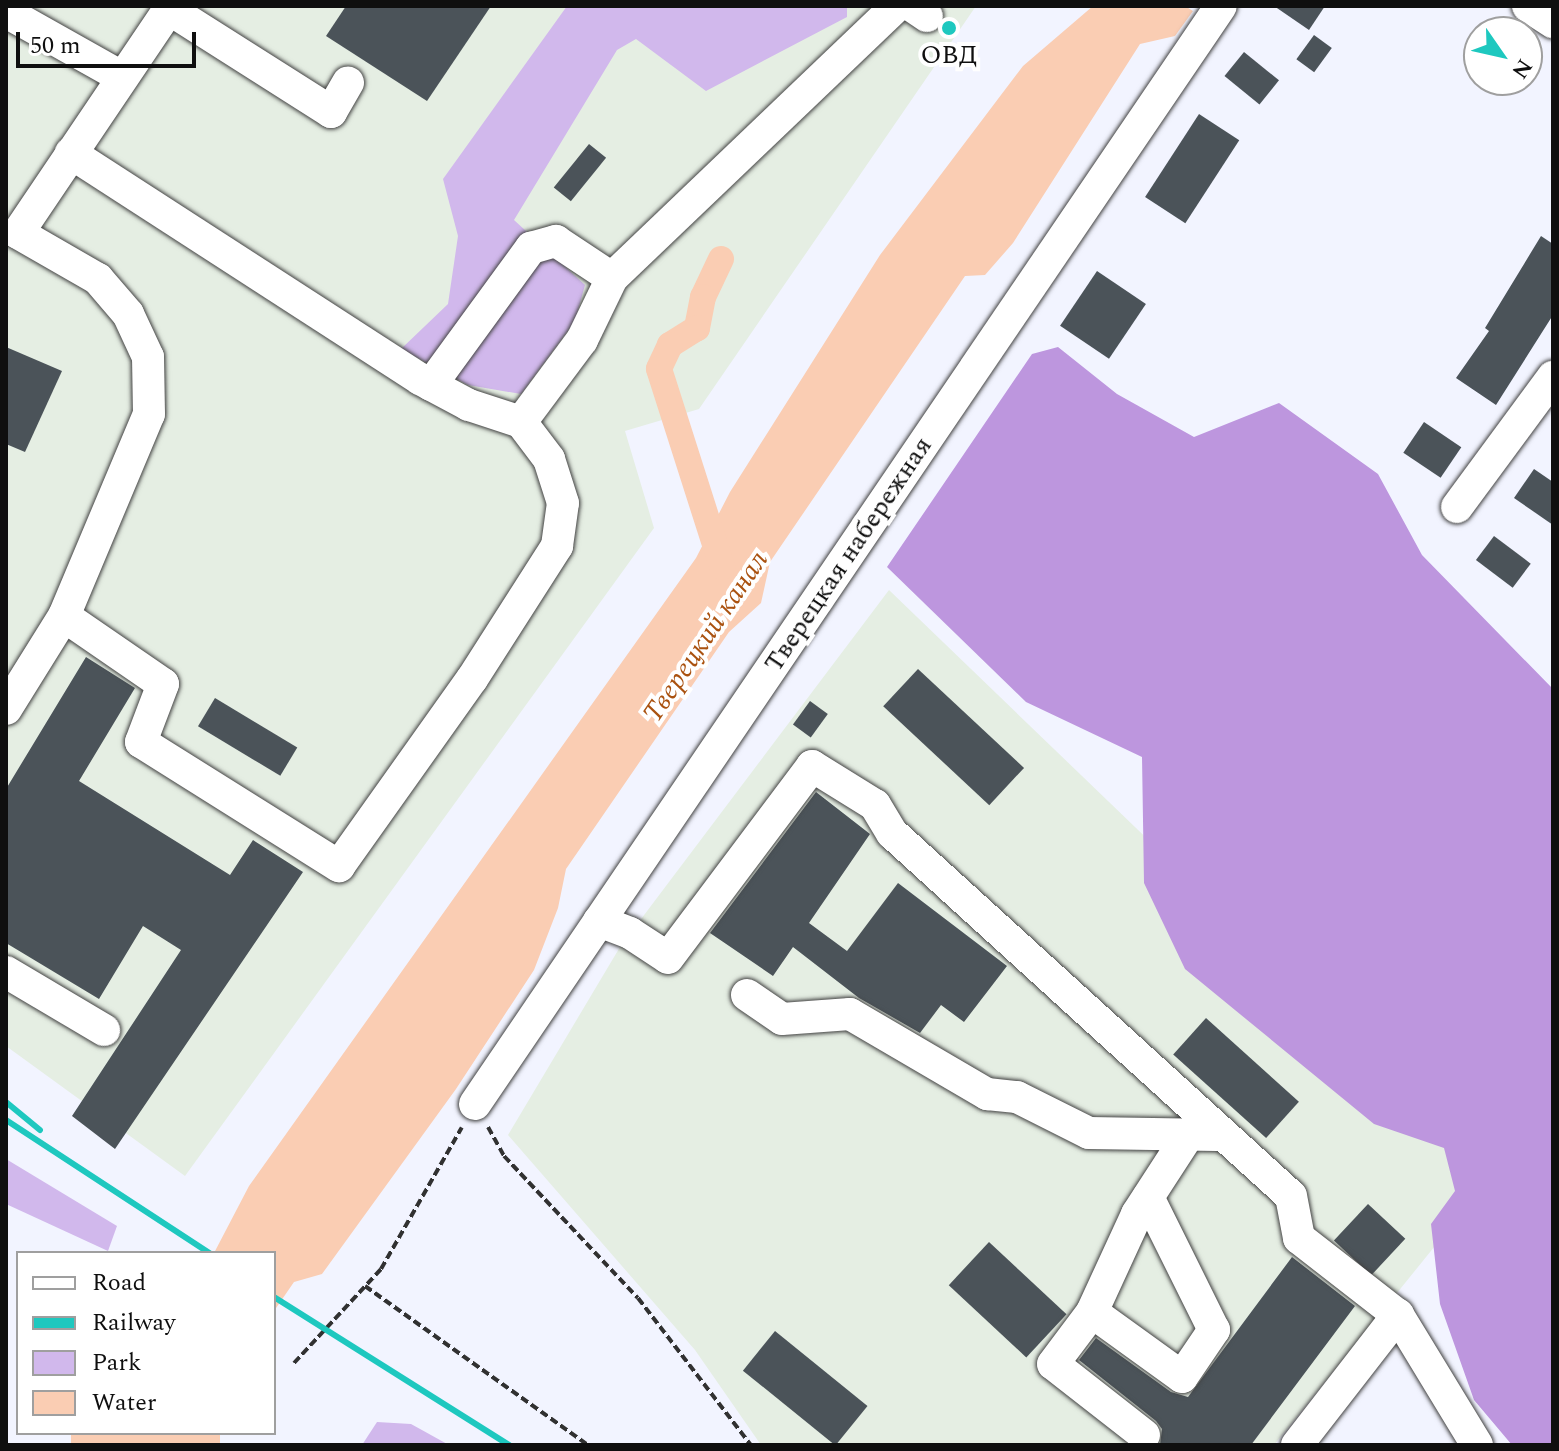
<!DOCTYPE html>
<meta charset="utf-8">
<style>
body{margin:0}
#map{position:relative;width:1559px;height:1451px;overflow:hidden;background:#f2f4ff;font-family:Spectral,serif}
div>[style]{position:absolute}
.industrial>*{inset:0;background:#e5eee3}
.green>*{inset:0;background:#d1b8ec}
.forest>*{inset:0;background:#bd96de}
.water>*{inset:0;background:#facdb3;transform-origin:0 0}
.canal>*{height:26px;margin:-13px;padding:0 13px;transform-origin:13px;border-radius:13px;background:#facdb3}
.building>*{inset:0;background:#4b5359;transform-origin:0 0}
.path>*{height:4px;margin-top:-2px;transform-origin:0;background:repeating-linear-gradient(90deg,#313131 0 8px,transparent 0 12px)}
.roads{filter:drop-shadow(0 0 2px #424242) drop-shadow(0 0 2px #424242)}
.minor>*{height:32px;margin:-16px;padding:0 16px;transform-origin:16px;border-radius:16px;background:#fff}
.rail>*{height:6px;margin:-3px;padding:0 3px;transform-origin:3px;border-radius:3px;background:#1ec8bf}
.dots>*{width:22px;height:22px;translate:-50% -50%;box-sizing:border-box;border:4px solid #fff;border-radius:50%}
span{translate:-50% -50%;white-space:nowrap;text-align:center;line-height:1.15;-webkit-text-stroke:8px #fff;paint-order:stroke}
.poi-label{font-size:26px;color:#0f0f0f}
.street-label{font-size:26px;color:#0f0f0f}
.water-label{font-size:28px;color:#aa5210;font-style:italic}
.frame{position:absolute;inset:0;border:8px solid #0f0f0f;pointer-events:none}
.legend{position:absolute;left:16px;top:1251px;width:260px;height:184px;box-sizing:border-box;background:#fff;border:2px solid #9f9f9f;margin:0;padding:10px 14px;list-style:none;font-size:24px;color:#0f0f0f}
.legend li{display:flex;align-items:center;gap:16px;height:40px}
.legend b{width:40px;border:2px solid #9f9f9f}
.north{position:absolute;left:1463px;top:16px;width:80px;height:80px;box-sizing:border-box;background:#fff;border:2px solid #9f9f9f;border-radius:50%;rotate:124deg;font-size:22px;font-weight:700;line-height:32px;text-align:center;color:#0f0f0f}
.north::after{content:'';display:block;margin:auto;width:28px;height:36px;background:#1ec8bf;clip-path:polygon(50% 0,100% 100%,50% 72%,0 100%)}
.scale{position:absolute;left:16px;top:32px;width:180px;height:36px;box-sizing:border-box;border:4px solid #0f0f0f;border-top:0;padding-left:10px;font-size:24px;line-height:28px;white-space:nowrap;color:#0f0f0f;-webkit-text-stroke:6px #fff;paint-order:stroke}
</style>
<div id="map">
<div class="industrial">
<i style="clip-path:polygon(6px 6px,976px 6px,699px 409px,625px 431px,654px 528px,185px 1176px,6px 1046px)"></i>
<i style="clip-path:polygon(889px 590px,1494px 1173px,1274px 1445px,761px 1445px,695px 1350px,508px 1135px,620px 947px)"></i>
</div>
<div class="green">
<i style="clip-path:polygon(567px 6px,847px 6px,847px 17px,706px 91px,636px 39px,617px 50px,514px 220px,585px 285px,575px 321px,521px 394px,468px 385px,401px 349px,448px 304px,458px 236px,443px 179px)"></i>
<i style="clip-path:polygon(6px 1159px,117px 1226px,108px 1251px,6px 1204px)"></i>
<i style="clip-path:polygon(377px 1422px,411px 1424px,449px 1445px,362px 1445px)"></i>
</div>
<div class="forest">
<i style="clip-path:polygon(1058px 347px,1117px 394px,1194px 437px,1279px 403px,1378px 474px,1422px 555px,1553px 689px,1553px 1445px,1512px 1445px,1474px 1400px,1440px 1304px,1431px 1224px,1455px 1191px,1444px 1148px,1374px 1124px,1185px 969px,1144px 883px,1142px 757px,1026px 702px,887px 567px,1032px 354px)"></i>
</div>
<div class="water">
<i style="clip-path:polygon(1093px 6px,1185px 6px,1193px 11px,1175px 36px,1140px 44px,1013px 243px,985px 275px,965px 276px,770px 562px,761px 603px,729px 632px,566px 869px,558px 908px,534px 970px,456px 1089px,322px 1274px,294px 1282px,274px 1311px,274px 1253px,214px 1253px,249px 1186px,696px 558px,730px 492px,880px 255px,1023px 66px)"></i>
<i style="left:71px;top:1433px;width:149px;height:15px"></i>
</div>
<div class="canal">
<i style="left:721px;top:259px;width:42px;rotate:115.3deg"></i>
<i style="left:703px;top:297px;width:32px;rotate:101deg"></i>
<i style="left:697px;top:328px;width:32px;rotate:148deg"></i>
<i style="left:670px;top:345px;width:26px;rotate:115deg"></i>
<i style="left:659px;top:369px;width:208px;rotate:72.3deg"></i>
</div>
<div class="building">
<i style="clip-path:polygon(346px 6px,491px 6px,427px 101px,326px 36px)"></i>
<i style="clip-path:polygon(1274px 6px,1325px 6px,1309px 30px)"></i>
<i style="left:1314px;top:35px;width:22px;height:30px;rotate:36deg"></i>
<i style="left:1244px;top:52px;width:45px;height:31px;rotate:39deg"></i>
<i style="left:1199px;top:114px;width:48px;height:99px;rotate:33deg"></i>
<i style="left:589px;top:144px;width:22px;height:56px;rotate:39deg"></i>
<i style="clip-path:polygon(1541px 236px,1553px 244px,1553px 315px,1496px 405px,1456px 378px,1489px 331px,1485px 328px)"></i>
<i style="left:1097px;top:271px;width:59px;height:66px;rotate:34deg"></i>
<i style="clip-path:polygon(6px 347px,62px 371px,25px 452px,6px 444px)"></i>
<i style="left:1424px;top:422px;width:45px;height:37px;rotate:34deg"></i>
<i style="clip-path:polygon(1534px 469px,1553px 482px,1553px 525px,1514px 498px)"></i>
<i style="left:1494px;top:536px;width:46px;height:30px;rotate:37deg"></i>
<i style="clip-path:polygon(86px 657px,135px 688px,79px 781px,230px 875px,253px 840px,303px 872px,115px 1149px,72px 1116px,181px 950px,143px 926px,99px 999px,6px 943px,6px 789px)"></i>
<i style="left:918px;top:669px;width:145px;height:51px;rotate:43deg"></i>
<i style="left:215px;top:698px;width:96px;height:33px;rotate:31deg"></i>
<i style="left:810px;top:701px;width:22px;height:29px;rotate:36deg"></i>
<i style="clip-path:polygon(816px 792px,870px 834px,809px 923px,847px 951px,898px 883px,1007px 966px,964px 1022px,941px 1005px,920px 1033px,859px 998px,793px 947px,773px 976px,710px 933px)"></i>
<i style="left:1206px;top:1018px;width:125px;height:49px;rotate:42deg"></i>
<i style="left:1368px;top:1204px;width:51px;height:50px;rotate:43deg"></i>
<i style="left:989px;top:1242px;width:106px;height:59px;rotate:43deg"></i>
<i style="clip-path:polygon(1292px 1257px,1355px 1306px,1251px 1445px,1160px 1445px,1162px 1429px,1156px 1421px,1079px 1360px,1096px 1338px,1171px 1392px,1188px 1397px)"></i>
<i style="left:775px;top:1331px;width:119px;height:51px;rotate:39deg"></i>
</div>
<div class="path">
<i style="left:488px;top:1127px;width:33px;rotate:61deg"></i>
<i style="left:504px;top:1156px;width:195px;rotate:46.7deg"></i>
<i style="left:638px;top:1298px;width:185px;rotate:52.5deg"></i>
<i style="left:365px;top:1286px;width:274px;rotate:35.5deg"></i>
<i style="left:294px;top:1363px;width:128px;rotate:-47.2deg"></i>
<i style="left:381px;top:1269px;width:163px;rotate:-60.3deg"></i>
</div>
<div class="roads">
<div class="minor">
<i style="left:912px;top:6px;width:18px;rotate:34deg"></i>
<i style="left:1528px;top:6px;width:30px;rotate:33deg"></i>
<i style="left:169px;top:9px;width:192px;rotate:32.4deg"></i>
<i style="left:331px;top:112px;width:34px;rotate:-60deg"></i>
<i style="left:6px;top:12px;width:133px;rotate:29.3deg"></i>
<i style="left:431px;top:385px;width:170px;rotate:-53.9deg"></i>
<i style="left:531px;top:248px;width:26px;rotate:-16deg"></i>
<i style="left:556px;top:241px;width:67px;rotate:33.5deg"></i>
<i style="left:612px;top:278px;width:394px;rotate:-43.7deg"></i>
<i style="left:521px;top:422px;width:102px;rotate:-53.4deg"></i>
<i style="left:582px;top:340px;width:69px;rotate:-64.2deg"></i>
<i style="left:1457px;top:507px;width:162px;rotate:-53.6deg"></i>
<i style="left:64px;top:616px;width:120px;rotate:34.5deg"></i>
<i style="left:163px;top:684px;width:62px;rotate:110.8deg"></i>
<i style="left:141px;top:742px;width:234px;rotate:32.1deg"></i>
<i style="left:339px;top:866px;width:229px;rotate:-54.6deg"></i>
<i style="left:472px;top:679px;width:158px;rotate:-57.4deg"></i>
<i style="left:557px;top:546px;width:43px;rotate:-82.1deg"></i>
<i style="left:563px;top:503px;width:46px;rotate:-107.7deg"></i>
<i style="left:549px;top:459px;width:46px;rotate:-127.1deg"></i>
<i style="left:521px;top:422px;width:55px;rotate:-161.9deg"></i>
<i style="left:469px;top:405px;width:55px;rotate:-152deg"></i>
<i style="left:420px;top:379px;width:416px;rotate:-147.1deg"></i>
<i style="left:6px;top:709px;width:110px;rotate:-58.1deg"></i>
<i style="left:64px;top:616px;width:219px;rotate:-67.2deg"></i>
<i style="left:149px;top:414px;width:57px;rotate:-91deg"></i>
<i style="left:148px;top:357px;width:47px;rotate:-114.9deg"></i>
<i style="left:128px;top:314px;width:46px;rotate:-130.6deg"></i>
<i style="left:98px;top:279px;width:92px;rotate:-150.1deg"></i>
<i style="left:18px;top:233px;width:274px;rotate:-56deg"></i>
<i style="left:599px;top:921px;width:33px;rotate:21deg"></i>
<i style="left:630px;top:933px;width:45px;rotate:33.3deg"></i>
<i style="left:668px;top:958px;width:240px;rotate:-53.1deg"></i>
<i style="left:812px;top:766px;width:74px;rotate:31.8deg"></i>
<i style="left:875px;top:805px;width:33px;rotate:59deg"></i>
<i style="left:892px;top:833px;width:539px;rotate:42.3deg"></i>
<i style="left:1291px;top:1196px;width:43px;rotate:79.2deg"></i>
<i style="left:1299px;top:1238px;width:125px;rotate:37.9deg"></i>
<i style="left:6px;top:972px;width:114px;rotate:30.6deg"></i>
<i style="left:747px;top:995px;width:42px;rotate:34.4deg"></i>
<i style="left:782px;top:1019px;width:68px;rotate:-4.2deg"></i>
<i style="left:850px;top:1014px;width:159px;rotate:30.3deg"></i>
<i style="left:987px;top:1094px;width:30px;rotate:6deg"></i>
<i style="left:1017px;top:1097px;width:80px;rotate:26.6deg"></i>
<i style="left:1089px;top:1133px;width:134px;rotate:0.9deg"></i>
<i style="left:475px;top:1104px;width:1327px;rotate:-55.81deg"></i>
<i style="left:1092px;top:1312px;width:111px;rotate:35.8deg"></i>
<i style="left:1182px;top:1377px;width:57px;rotate:-55.8deg"></i>
<i style="left:1214px;top:1330px;width:148px;rotate:-116.4deg"></i>
<i style="left:1144px;top:1435px;width:115px;rotate:-142deg"></i>
<i style="left:1053px;top:1364px;width:65px;rotate:-53.1deg"></i>
<i style="left:1092px;top:1312px;width:108px;rotate:-65.3deg"></i>
<i style="left:1137px;top:1214px;width:95px;rotate:-57deg"></i>
<i style="left:1297px;top:1445px;width:165px;rotate:-52.2deg"></i>
<i style="left:1398px;top:1315px;width:152px;rotate:58.7deg"></i>
</div>
</div>
<div class="rail">
<i style="left:6px;top:1102px;width:44px;rotate:39.5deg"></i>
<i style="left:6px;top:1120px;width:243px;rotate:33.2deg"></i>
<i style="left:274px;top:1297px;width:278px;rotate:32.2deg"></i>
</div>
<div class="dots">
<i style="left:949px;top:28px;background:#1ec8bf"></i>
</div>
<div class="poi-label">
<span style="left:949px;top:56px">ОВД</span>
</div>
<div class="street-label">
<span style="left:849px;top:555px;rotate:-56deg">Тверецкая набережная</span>
</div>
<div class="water-label">
<span style="left:706px;top:637px;rotate:-56deg">Тверецкий канал</span>
</div>
<div class="frame"></div>
<ul class="legend">
<li><b style="height:10px;background:#fff"></b>Road</li>
<li><b style="height:10px;background:#1ec8bf"></b>Railway</li>
<li><b style="height:22px;background:#d1b8ec"></b>Park</li>
<li><b style="height:22px;background:#facdb3"></b>Water</li>
</ul>
<div class="north">N</div>
<div class="scale">50 m</div>
</div>
